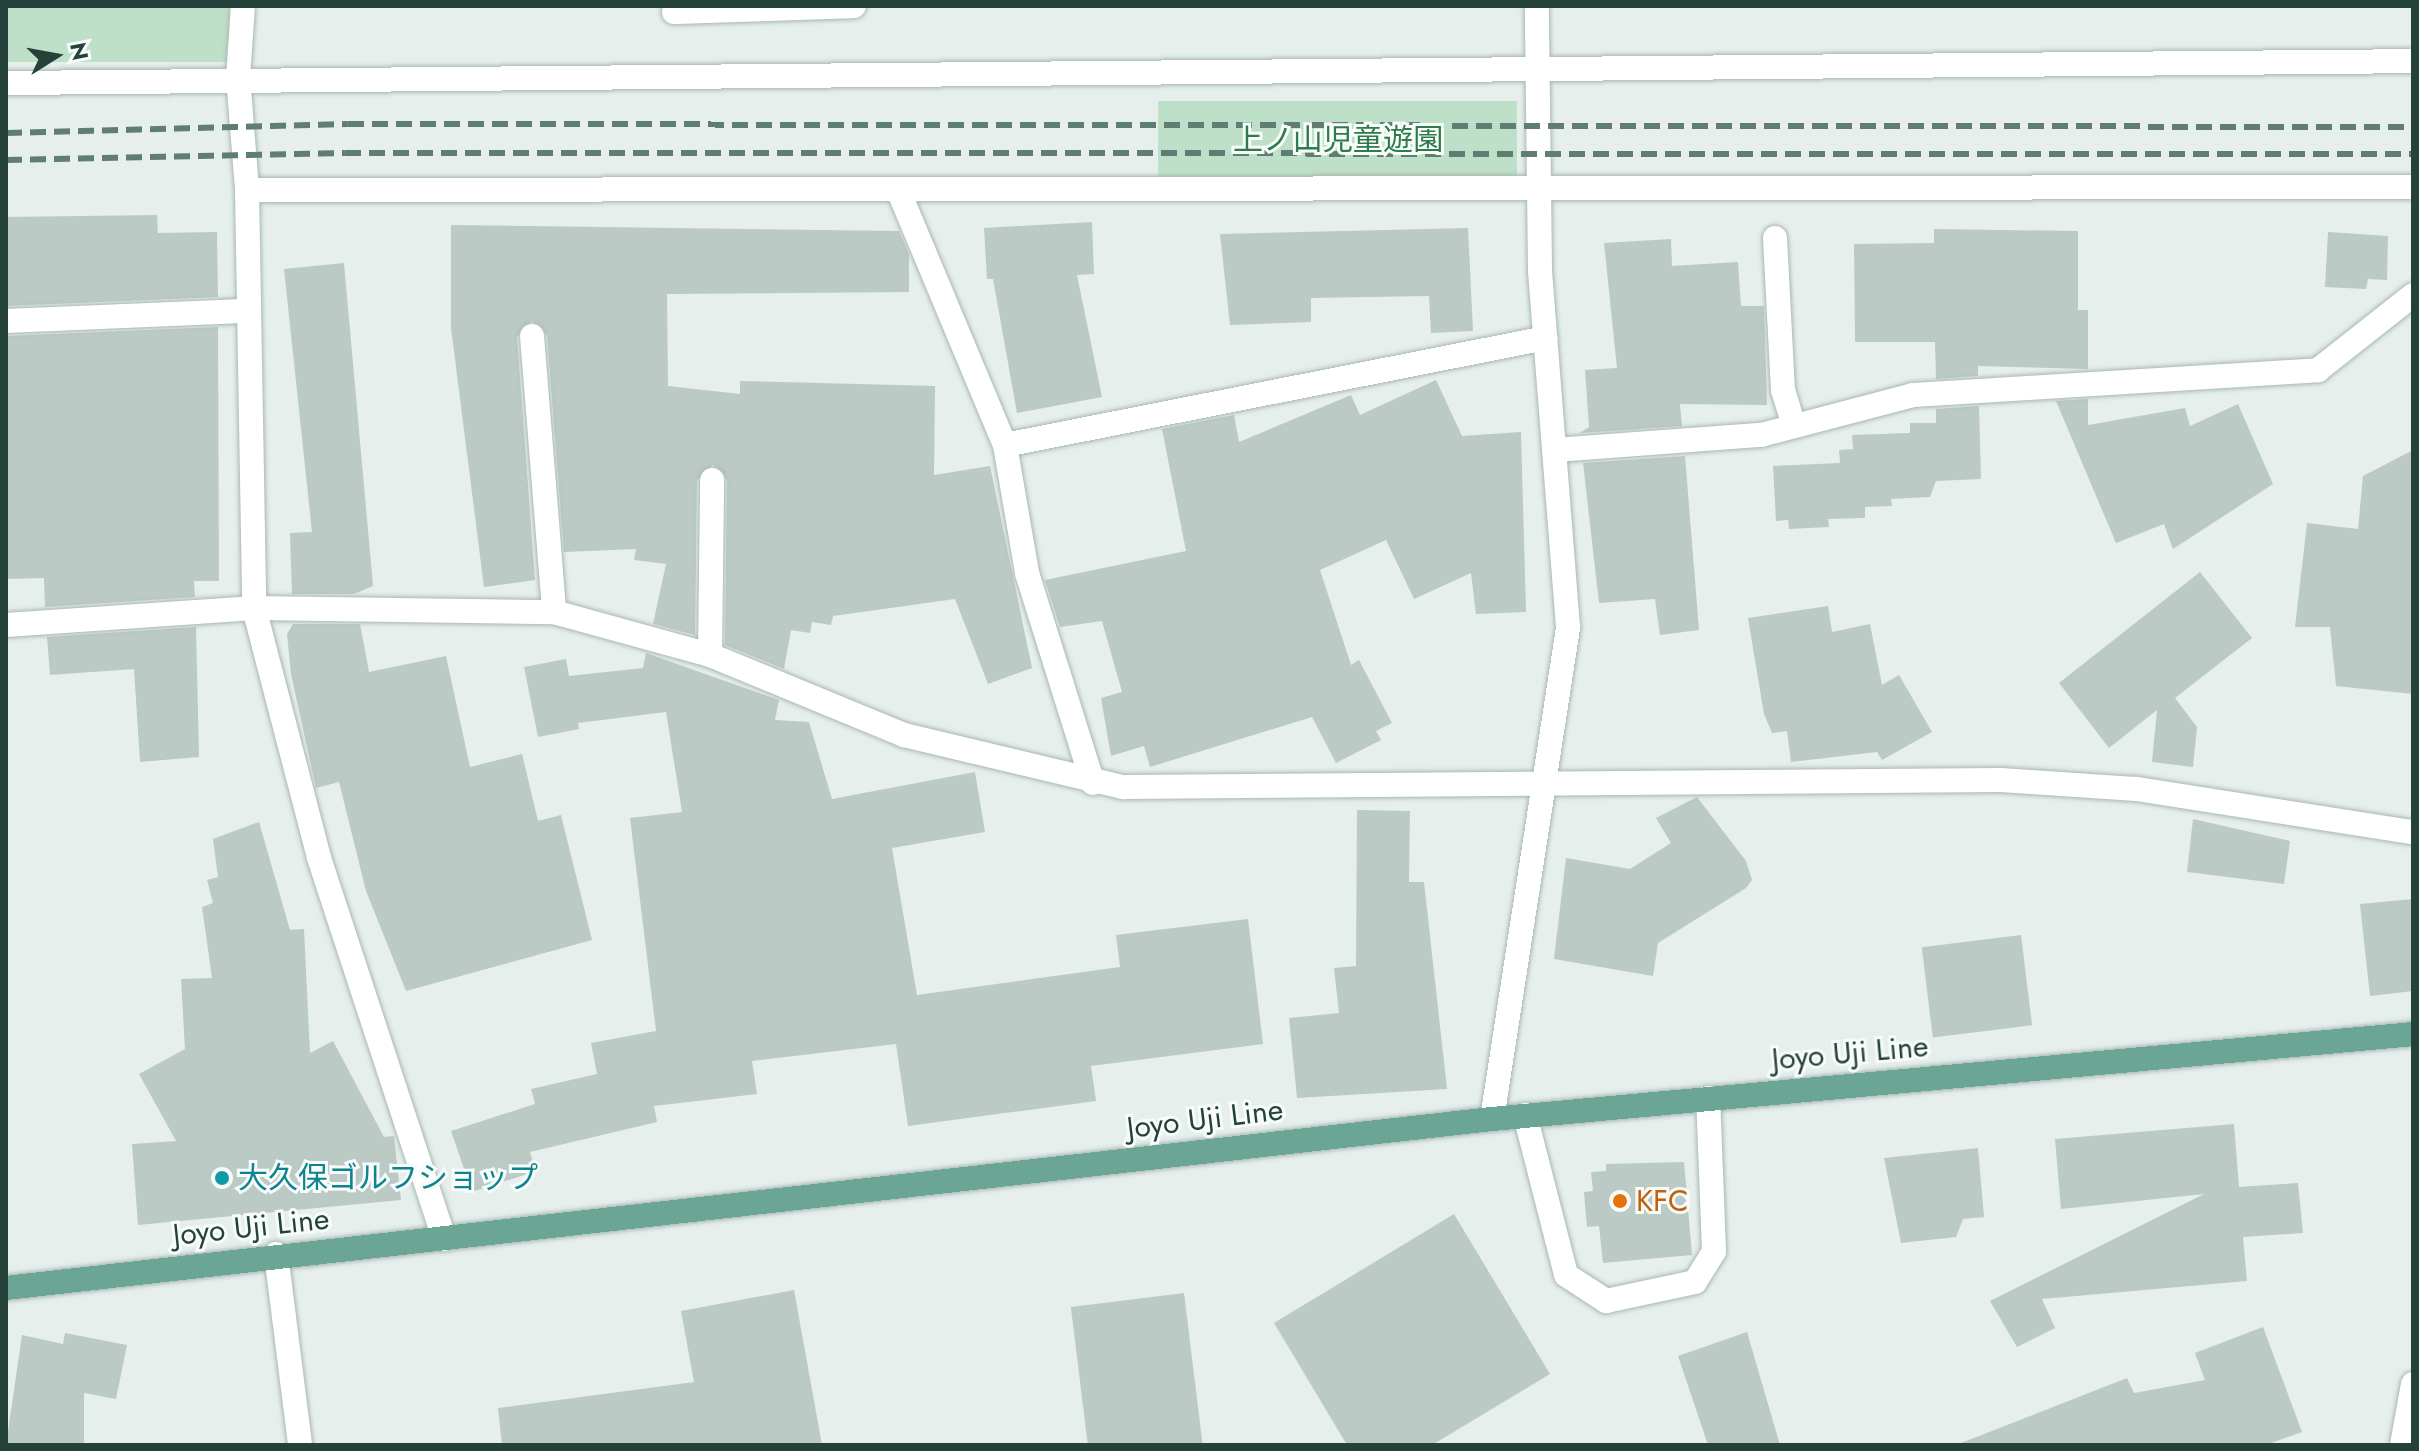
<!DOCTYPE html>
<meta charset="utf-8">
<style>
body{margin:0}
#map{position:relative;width:2419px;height:1451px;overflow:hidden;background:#e6efeb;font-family:Jost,"Noto Sans JP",sans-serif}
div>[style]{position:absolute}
.green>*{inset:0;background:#bfe0c8;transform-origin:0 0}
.building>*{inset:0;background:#bbcac4;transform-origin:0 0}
.roads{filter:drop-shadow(0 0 2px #a8b8b2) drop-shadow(0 0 2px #a8b8b2)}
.minor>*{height:24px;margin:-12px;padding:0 12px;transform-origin:12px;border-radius:12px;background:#fff}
.major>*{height:24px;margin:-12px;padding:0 12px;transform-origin:12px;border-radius:12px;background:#6aa596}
.rail>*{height:6px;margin-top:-3px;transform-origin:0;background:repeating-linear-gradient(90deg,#5f7d75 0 16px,transparent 0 24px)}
.dots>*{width:22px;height:22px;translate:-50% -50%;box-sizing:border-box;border:4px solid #f7fbf9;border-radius:50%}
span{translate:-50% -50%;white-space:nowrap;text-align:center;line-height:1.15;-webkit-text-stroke:6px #f7fbf9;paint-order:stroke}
.park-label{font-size:30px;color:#2d7a4b}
.street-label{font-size:30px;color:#24423a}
.culture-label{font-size:30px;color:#0d838f}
.left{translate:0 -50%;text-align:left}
.food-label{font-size:30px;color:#c56008}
.frame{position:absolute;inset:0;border:8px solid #24423a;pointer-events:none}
.north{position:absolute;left:16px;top:16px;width:80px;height:80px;-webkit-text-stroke:6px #f7fbf9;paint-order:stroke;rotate:79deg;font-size:22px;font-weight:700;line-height:32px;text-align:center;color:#24423a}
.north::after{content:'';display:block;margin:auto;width:28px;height:36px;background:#24423a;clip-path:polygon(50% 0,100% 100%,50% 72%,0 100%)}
</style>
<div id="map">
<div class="green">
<i style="left:6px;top:6px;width:223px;height:56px"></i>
<i style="left:1158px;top:101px;width:359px;height:79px"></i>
</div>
<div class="building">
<i style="clip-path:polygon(157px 215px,158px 233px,217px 232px,218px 297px,6px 306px,6px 217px)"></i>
<i style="clip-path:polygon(1092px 222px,1094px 274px,1077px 275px,1102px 397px,1017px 413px,993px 279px,987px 279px,984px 228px)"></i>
<i style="clip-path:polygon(451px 225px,899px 231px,909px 254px,909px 292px,667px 294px,668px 386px,740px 394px,740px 381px,935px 386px,934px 475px,990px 466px,1032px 668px,988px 684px,955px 599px,833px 616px,831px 625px,812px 622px,810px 633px,791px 630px,784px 669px,725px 645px,727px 480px,713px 465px,697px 480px,695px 635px,653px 624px,666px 564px,634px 560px,636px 549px,564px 552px,547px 335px,532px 321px,517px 337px,535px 580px,484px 587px,451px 328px)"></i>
<i style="clip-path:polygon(1468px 228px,1473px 331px,1431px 333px,1429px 296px,1311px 298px,1311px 322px,1230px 325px,1220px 234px)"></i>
<i style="clip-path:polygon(1934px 229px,2078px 231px,2078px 310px,2088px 310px,2088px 369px,1978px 366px,1978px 376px,1936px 379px,1935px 342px,1855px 342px,1854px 244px,1934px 243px)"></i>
<i style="clip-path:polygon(2328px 232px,2388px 236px,2387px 280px,2368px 279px,2366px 289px,2325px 287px)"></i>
<i style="clip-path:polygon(1671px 239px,1672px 266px,1738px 262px,1741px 306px,1764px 306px,1767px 405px,1680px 404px,1682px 426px,1580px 433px,1589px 427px,1585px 370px,1617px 368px,1604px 243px)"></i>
<i style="clip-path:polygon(344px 263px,373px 586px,354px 594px,292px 594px,290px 533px,312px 532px,284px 269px)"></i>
<i style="clip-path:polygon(218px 327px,219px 581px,194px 581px,195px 597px,45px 607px,44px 578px,6px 579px,6px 336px)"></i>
<i style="clip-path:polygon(1436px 380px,1462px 436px,1521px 432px,1526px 612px,1476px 614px,1471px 573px,1414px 599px,1386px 540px,1320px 570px,1351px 665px,1359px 660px,1392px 723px,1376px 731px,1381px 740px,1336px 763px,1312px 717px,1150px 767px,1144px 746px,1111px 756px,1101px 698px,1122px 692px,1102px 621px,1060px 627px,1045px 580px,1186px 551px,1162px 429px,1234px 415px,1239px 442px,1351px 395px,1360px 415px)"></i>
<i style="clip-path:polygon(2088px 399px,2088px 425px,2185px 408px,2190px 426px,2238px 404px,2273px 484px,2173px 549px,2164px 524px,2116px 543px,2056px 401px)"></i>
<i style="clip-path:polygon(1979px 406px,1981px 479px,1936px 481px,1930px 497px,1891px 499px,1892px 506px,1865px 507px,1865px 518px,1828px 519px,1829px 527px,1789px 529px,1788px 520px,1776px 521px,1773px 466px,1840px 463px,1839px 450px,1853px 449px,1852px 435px,1910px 433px,1910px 423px,1936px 423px,1936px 409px)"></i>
<i style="clip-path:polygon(2413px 450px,2413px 694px,2336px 686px,2330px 627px,2295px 627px,2307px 523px,2358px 529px,2363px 476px)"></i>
<i style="clip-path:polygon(1685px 456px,1699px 630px,1660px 635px,1655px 599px,1599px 603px,1583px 463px)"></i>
<i style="clip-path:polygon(2200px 572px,2252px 638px,2175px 698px,2197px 727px,2193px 767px,2152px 762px,2157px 710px,2109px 748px,2059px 683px)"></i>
<i style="clip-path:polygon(1828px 606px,1832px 632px,1870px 624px,1882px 685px,1899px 675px,1932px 732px,1882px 760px,1877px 752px,1791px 762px,1787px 731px,1772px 733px,1764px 714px,1748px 618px)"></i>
<i style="clip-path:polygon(293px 624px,360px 624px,369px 672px,446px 656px,470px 767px,522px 754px,538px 821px,561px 815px,592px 940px,406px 991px,366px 891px,339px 782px,316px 788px,291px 674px,287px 634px)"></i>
<i style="clip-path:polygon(196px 627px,199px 757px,140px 762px,134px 669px,50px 675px,47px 637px)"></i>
<i style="clip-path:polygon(646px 653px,779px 700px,775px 720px,809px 722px,832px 799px,975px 772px,985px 832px,892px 848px,917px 995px,1120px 967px,1116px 935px,1248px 919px,1263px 1044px,1091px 1066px,1096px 1101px,908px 1126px,896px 1044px,752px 1061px,757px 1094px,654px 1106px,657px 1122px,530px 1152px,536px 1171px,472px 1192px,451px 1131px,535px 1104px,531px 1089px,597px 1074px,591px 1043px,656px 1031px,630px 818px,682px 812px,666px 712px,578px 723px,579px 729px,538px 737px,524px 667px,566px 659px,569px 676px,643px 668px)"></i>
<i style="clip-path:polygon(1697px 797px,1746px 861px,1752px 880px,1746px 888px,1658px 943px,1653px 976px,1554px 959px,1566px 858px,1630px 869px,1671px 843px,1656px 818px)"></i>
<i style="clip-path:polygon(1357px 810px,1410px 811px,1409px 882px,1424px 882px,1447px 1089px,1297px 1098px,1289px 1018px,1339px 1013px,1334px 968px,1356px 966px)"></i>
<i style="clip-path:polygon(2193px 819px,2290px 841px,2284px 884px,2187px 872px)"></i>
<i style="clip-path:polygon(259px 822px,290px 930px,304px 929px,310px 1053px,333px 1041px,384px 1137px,394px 1136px,401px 1200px,138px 1225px,132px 1144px,176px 1141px,139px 1074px,185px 1049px,181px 979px,212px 978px,202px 907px,213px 903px,207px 880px,218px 877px,213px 839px)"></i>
<i style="clip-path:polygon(2413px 899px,2413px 991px,2370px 996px,2360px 904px)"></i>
<i style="left:2021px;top:935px;width:91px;height:100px;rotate:83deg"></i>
<i style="clip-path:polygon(2234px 1124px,2239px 1187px,2298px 1183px,2303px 1233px,2243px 1237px,2247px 1281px,2042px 1299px,2055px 1328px,2017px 1347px,1990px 1301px,2204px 1194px,2061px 1209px,2055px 1139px)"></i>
<i style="clip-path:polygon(1978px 1148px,1984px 1217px,1963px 1219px,1956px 1237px,1901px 1243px,1884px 1158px)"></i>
<i style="clip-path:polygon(1684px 1162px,1692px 1255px,1603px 1263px,1599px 1226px,1587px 1227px,1584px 1192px,1593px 1191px,1591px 1172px,1606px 1171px,1606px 1164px)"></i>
<i style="clip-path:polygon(1454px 1214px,1550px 1374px,1432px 1445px,1347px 1445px,1274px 1323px)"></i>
<i style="clip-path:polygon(794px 1290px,822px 1445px,502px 1445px,498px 1408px,694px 1382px,681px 1311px)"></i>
<i style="left:1184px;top:1293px;width:153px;height:114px;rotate:83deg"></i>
<i style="clip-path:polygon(2263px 1327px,2302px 1432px,2266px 1445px,1956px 1445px,2127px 1378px,2134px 1393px,2205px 1380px,2195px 1353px)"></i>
<i style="clip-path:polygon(1747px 1332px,1780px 1445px,1708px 1445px,1678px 1356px)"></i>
<i style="clip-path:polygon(65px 1333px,127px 1345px,116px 1399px,84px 1393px,84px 1445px,6px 1445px,22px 1335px,63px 1344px)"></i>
</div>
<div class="roads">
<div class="minor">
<i style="left:243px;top:6px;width:71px;rotate:94deg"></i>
<i style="left:238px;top:77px;width:113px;rotate:85.4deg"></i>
<i style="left:247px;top:190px;width:418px;rotate:89deg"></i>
<i style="left:254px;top:608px;width:258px;rotate:75.4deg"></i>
<i style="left:319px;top:858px;width:401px;rotate:71.8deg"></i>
<i style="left:674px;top:12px;width:180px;rotate:-1.9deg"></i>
<i style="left:6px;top:83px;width:2407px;rotate:-0.52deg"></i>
<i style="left:247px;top:190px;width:2166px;rotate:-0.08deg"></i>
<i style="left:899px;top:192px;width:274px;rotate:67.3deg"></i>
<i style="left:1005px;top:445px;width:130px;rotate:80.2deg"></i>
<i style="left:1027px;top:573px;width:220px;rotate:72.6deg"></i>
<i style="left:1775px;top:238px;width:152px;rotate:87deg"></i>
<i style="left:1783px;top:390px;width:34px;rotate:73deg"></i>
<i style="left:6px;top:321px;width:243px;rotate:-2.4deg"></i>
<i style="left:532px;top:336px;width:277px;rotate:85.4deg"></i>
<i style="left:1005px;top:445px;width:551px;rotate:-11.19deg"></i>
<i style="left:1555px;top:450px;width:207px;rotate:-4.2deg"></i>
<i style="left:1761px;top:435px;width:157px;rotate:-14.7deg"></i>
<i style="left:1913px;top:395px;width:406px;rotate:-3.5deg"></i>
<i style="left:2318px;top:370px;width:121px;rotate:-38.3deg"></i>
<i style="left:6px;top:625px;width:249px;rotate:-3.9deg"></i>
<i style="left:254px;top:608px;width:300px;rotate:0.8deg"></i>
<i style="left:554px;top:612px;width:162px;rotate:15.4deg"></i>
<i style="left:710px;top:655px;width:210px;rotate:22.4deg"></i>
<i style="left:904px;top:735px;width:225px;rotate:13.4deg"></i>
<i style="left:1123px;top:787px;width:878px;rotate:-0.46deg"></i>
<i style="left:2001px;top:780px;width:136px;rotate:3.8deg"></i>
<i style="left:2137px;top:789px;width:279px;rotate:8.9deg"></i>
<i style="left:710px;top:655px;width:175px;rotate:-89.3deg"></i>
<i style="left:1525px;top:1115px;width:165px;rotate:75.6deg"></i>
<i style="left:1566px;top:1275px;width:48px;rotate:33deg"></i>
<i style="left:1606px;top:1301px;width:91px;rotate:-12.1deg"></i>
<i style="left:1695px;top:1282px;width:36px;rotate:-58deg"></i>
<i style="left:1714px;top:1251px;width:153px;rotate:-92.2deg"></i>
<i style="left:1492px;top:1119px;width:498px;rotate:-81.2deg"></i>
<i style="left:1568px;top:627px;width:359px;rotate:-94.5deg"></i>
<i style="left:1540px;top:269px;width:263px;rotate:-90.7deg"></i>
<i style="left:276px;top:1254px;width:193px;rotate:82.8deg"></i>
<i style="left:2402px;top:1445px;width:62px;rotate:-79.8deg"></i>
</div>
<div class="major">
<i style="left:6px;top:1288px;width:1496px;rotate:-6.49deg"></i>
<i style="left:1492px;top:1119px;width:925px;rotate:-5.27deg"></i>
</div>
</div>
<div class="rail">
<i style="left:6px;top:133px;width:342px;rotate:-1.5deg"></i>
<i style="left:348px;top:124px;width:2065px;rotate:0.08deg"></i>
<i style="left:6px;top:160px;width:339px;rotate:-1.2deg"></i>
<i style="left:345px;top:153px;width:2068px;rotate:0.03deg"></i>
</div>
<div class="dots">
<i style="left:222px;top:1178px;background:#0f9aa8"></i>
<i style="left:1620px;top:1201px;background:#e8710a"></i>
</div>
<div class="park-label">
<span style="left:1338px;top:140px">上ノ山児童遊園</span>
</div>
<div class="street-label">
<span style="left:1850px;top:1053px;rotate:-5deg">Joyo Uji Line</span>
<span style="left:1205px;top:1119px;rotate:-7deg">Joyo Uji Line</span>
<span style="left:251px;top:1227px;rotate:-6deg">Joyo Uji Line</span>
</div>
<div class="culture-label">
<span class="left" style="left:238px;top:1178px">大久保ゴルフショップ</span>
</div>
<div class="food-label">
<span class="left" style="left:1636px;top:1201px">KFC</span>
</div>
<div class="frame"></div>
<div class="north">N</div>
</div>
